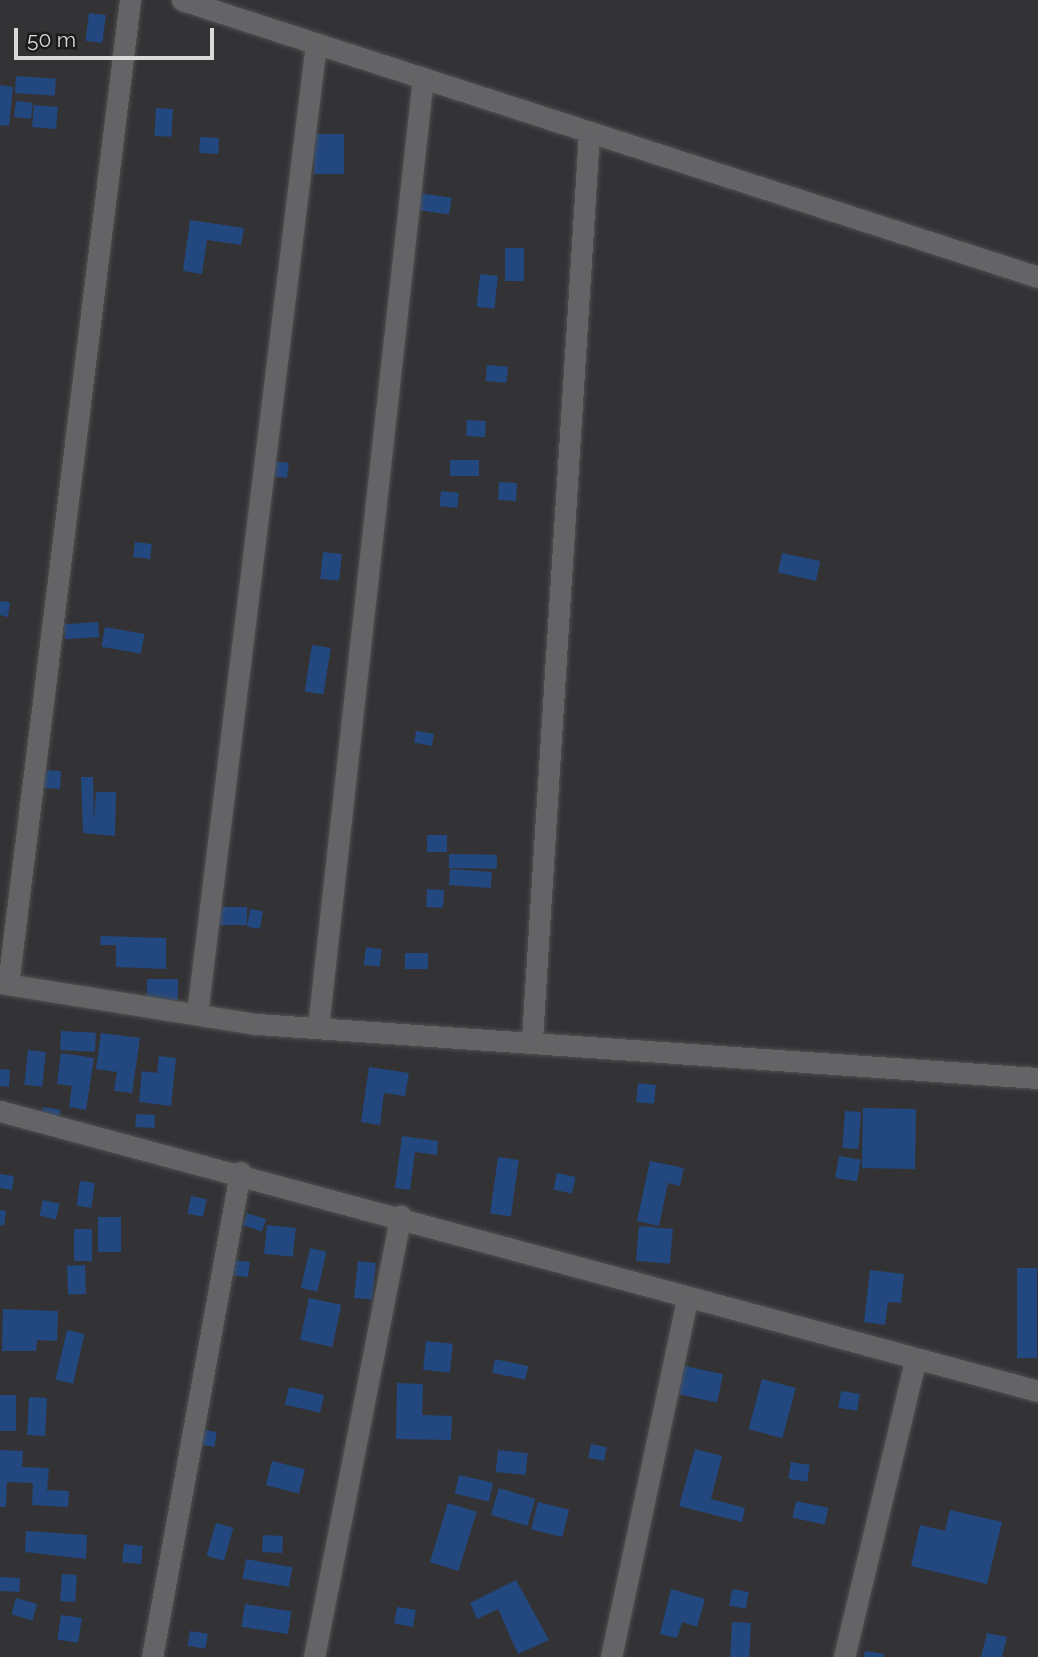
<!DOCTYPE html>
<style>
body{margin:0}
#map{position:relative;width:1038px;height:1657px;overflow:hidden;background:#333336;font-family:Raleway,sans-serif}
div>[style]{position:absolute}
.building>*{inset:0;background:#23487f;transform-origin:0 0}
.roads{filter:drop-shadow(0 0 2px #505052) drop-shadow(0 0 2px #505052)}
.minor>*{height:21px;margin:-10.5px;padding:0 10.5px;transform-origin:10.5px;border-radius:10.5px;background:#646466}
span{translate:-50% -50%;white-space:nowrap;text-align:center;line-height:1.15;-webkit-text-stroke:5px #1b1b1c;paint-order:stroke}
.scale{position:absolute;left:14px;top:28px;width:200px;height:32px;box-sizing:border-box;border:4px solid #dadadb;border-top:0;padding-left:9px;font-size:21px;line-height:24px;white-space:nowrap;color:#dadadb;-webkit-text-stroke:5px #1b1b1c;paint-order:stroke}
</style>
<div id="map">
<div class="building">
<i style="left:89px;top:13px;width:17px;height:28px;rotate:7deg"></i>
<i style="left:16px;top:76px;width:40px;height:17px;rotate:4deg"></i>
<i style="clip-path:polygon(0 85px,13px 87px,9px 126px,0 125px)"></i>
<i style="left:16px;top:101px;width:17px;height:16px;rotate:7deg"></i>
<i style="left:34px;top:105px;width:24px;height:22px;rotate:5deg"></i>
<i style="left:156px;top:108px;width:17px;height:28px;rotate:3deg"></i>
<i style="left:314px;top:134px;width:30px;height:40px"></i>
<i style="left:200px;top:137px;width:19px;height:16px;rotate:3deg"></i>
<i style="left:411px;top:192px;width:41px;height:17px;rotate:8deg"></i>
<i style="clip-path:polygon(190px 220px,244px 228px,241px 245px,207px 240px,202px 274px,183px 271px)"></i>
<i style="left:505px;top:248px;width:19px;height:33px"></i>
<i style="left:480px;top:274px;width:18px;height:33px;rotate:6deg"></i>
<i style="left:487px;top:365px;width:21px;height:16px;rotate:5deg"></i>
<i style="left:467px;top:420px;width:19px;height:16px;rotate:3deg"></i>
<i style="left:450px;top:460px;width:29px;height:16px"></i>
<i style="left:272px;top:461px;width:17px;height:15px;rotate:7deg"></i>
<i style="left:499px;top:482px;width:18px;height:18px;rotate:3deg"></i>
<i style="left:441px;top:491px;width:18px;height:15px;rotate:6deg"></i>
<i style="left:135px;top:542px;width:17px;height:15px;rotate:7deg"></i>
<i style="left:323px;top:552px;width:19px;height:27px;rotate:6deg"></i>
<i style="left:782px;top:553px;width:39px;height:20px;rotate:12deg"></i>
<i style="clip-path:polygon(0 601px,10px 602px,8px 617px,0 615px)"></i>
<i style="left:98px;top:622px;width:15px;height:34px;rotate:86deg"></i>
<i style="left:105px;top:627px;width:40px;height:20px;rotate:10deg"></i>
<i style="left:312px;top:645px;width:19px;height:47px;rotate:9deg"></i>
<i style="left:416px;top:731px;width:18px;height:12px;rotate:9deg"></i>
<i style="left:44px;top:770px;width:17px;height:18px;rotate:3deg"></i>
<i style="clip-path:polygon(81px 777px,93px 777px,94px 822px,96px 792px,116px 792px,115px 836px,83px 833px)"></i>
<i style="left:427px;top:835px;width:20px;height:17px"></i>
<i style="left:449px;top:854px;width:48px;height:14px;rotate:1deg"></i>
<i style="left:450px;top:869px;width:42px;height:16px;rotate:4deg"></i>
<i style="left:427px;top:889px;width:17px;height:18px;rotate:3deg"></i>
<i style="left:218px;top:907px;width:29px;height:18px"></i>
<i style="left:250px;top:909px;width:13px;height:18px;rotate:9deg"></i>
<i style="clip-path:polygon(101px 936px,166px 938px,166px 969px,116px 967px,116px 945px,100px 945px)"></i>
<i style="left:366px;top:947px;width:16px;height:18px;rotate:7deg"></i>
<i style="left:428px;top:953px;width:16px;height:23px;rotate:90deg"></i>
<i style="left:147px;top:979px;width:31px;height:21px"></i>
<i style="left:61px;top:1031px;width:35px;height:19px;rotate:3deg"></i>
<i style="clip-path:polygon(101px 1033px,140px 1038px,132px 1093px,114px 1091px,117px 1072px,96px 1069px)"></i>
<i style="left:28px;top:1050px;width:18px;height:35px;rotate:6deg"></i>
<i style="clip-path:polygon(61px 1053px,94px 1058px,86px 1110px,69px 1107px,72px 1086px,57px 1084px)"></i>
<i style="clip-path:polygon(159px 1056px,176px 1058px,171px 1106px,139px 1102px,142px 1071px,157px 1073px)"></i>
<i style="clip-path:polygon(369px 1067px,409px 1073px,405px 1096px,384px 1093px,380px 1125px,361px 1122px)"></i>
<i style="clip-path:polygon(0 1069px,10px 1070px,9px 1087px,0 1086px)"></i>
<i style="left:638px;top:1083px;width:18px;height:19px;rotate:6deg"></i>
<i style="left:43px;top:1107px;width:18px;height:19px;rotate:9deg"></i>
<i style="left:863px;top:1108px;width:53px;height:60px;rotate:1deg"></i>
<i style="left:845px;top:1111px;width:16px;height:37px;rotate:4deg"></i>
<i style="left:136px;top:1114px;width:19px;height:13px;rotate:3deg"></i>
<i style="clip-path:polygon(402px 1136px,438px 1141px,437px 1155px,415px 1152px,410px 1190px,395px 1188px)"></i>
<i style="left:839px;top:1156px;width:22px;height:22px;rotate:10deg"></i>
<i style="left:498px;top:1157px;width:21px;height:57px;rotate:8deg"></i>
<i style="clip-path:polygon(650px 1161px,684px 1168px,680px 1186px,668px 1183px,659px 1226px,637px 1221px)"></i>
<i style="left:557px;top:1173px;width:19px;height:17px;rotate:12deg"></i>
<i style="clip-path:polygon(0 1174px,14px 1176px,12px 1190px,0 1188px)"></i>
<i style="left:80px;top:1181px;width:15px;height:25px;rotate:8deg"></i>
<i style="left:191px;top:1196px;width:16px;height:18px;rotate:11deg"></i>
<i style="left:43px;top:1200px;width:17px;height:16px;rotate:13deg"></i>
<i style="clip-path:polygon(0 1210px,6px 1211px,4px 1226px,0 1225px)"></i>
<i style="left:247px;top:1213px;width:20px;height:13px;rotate:18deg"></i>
<i style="left:98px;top:1217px;width:23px;height:35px"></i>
<i style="left:267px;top:1225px;width:29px;height:29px;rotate:6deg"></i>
<i style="left:639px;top:1226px;width:34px;height:35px;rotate:5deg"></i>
<i style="left:74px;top:1229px;width:18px;height:32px"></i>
<i style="left:310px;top:1248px;width:17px;height:41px;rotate:13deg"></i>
<i style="left:233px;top:1260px;width:17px;height:15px;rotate:7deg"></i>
<i style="left:358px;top:1261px;width:18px;height:37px;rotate:6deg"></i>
<i style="left:85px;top:1265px;width:29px;height:18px;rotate:88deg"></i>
<i style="left:1017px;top:1268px;width:20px;height:90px"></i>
<i style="clip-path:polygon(870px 1270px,904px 1274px,901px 1303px,888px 1302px,885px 1325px,864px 1322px)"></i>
<i style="left:309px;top:1298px;width:33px;height:43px;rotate:12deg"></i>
<i style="clip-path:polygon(3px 1309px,58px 1311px,57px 1341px,37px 1340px,36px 1351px,2px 1351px)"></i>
<i style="left:67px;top:1330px;width:18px;height:51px;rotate:13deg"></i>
<i style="left:426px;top:1341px;width:27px;height:29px;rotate:6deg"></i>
<i style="left:495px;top:1359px;width:34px;height:14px;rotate:12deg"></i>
<i style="left:680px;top:1365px;width:44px;height:29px;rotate:12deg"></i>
<i style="left:762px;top:1379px;width:35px;height:52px;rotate:15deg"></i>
<i style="clip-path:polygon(397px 1383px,423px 1384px,422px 1415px,452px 1416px,451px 1440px,396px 1439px)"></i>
<i style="left:289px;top:1387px;width:36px;height:18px;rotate:13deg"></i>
<i style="left:841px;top:1391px;width:19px;height:17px;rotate:9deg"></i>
<i style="left:0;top:1395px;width:16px;height:36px"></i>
<i style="left:29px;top:1397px;width:18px;height:38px;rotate:3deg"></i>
<i style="left:198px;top:1429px;width:19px;height:15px;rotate:9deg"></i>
<i style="left:591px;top:1444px;width:16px;height:14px;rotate:11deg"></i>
<i style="clip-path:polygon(695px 1449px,722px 1456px,711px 1499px,745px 1508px,742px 1522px,679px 1506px)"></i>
<i style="clip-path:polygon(0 1450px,23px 1451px,22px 1467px,49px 1468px,47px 1490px,69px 1491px,68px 1507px,32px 1505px,33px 1483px,7px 1482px,6px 1507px,0 1507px)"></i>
<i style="left:498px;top:1450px;width:30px;height:22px;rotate:6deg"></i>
<i style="left:272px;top:1461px;width:34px;height:25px;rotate:14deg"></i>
<i style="left:791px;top:1462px;width:19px;height:17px;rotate:9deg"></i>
<i style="left:459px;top:1475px;width:35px;height:19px;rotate:13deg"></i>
<i style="left:499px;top:1488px;width:38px;height:28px;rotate:17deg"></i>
<i style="left:796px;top:1501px;width:33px;height:17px;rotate:12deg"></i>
<i style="left:538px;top:1502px;width:32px;height:28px;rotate:14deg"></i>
<i style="left:448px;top:1503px;width:30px;height:62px;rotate:17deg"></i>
<i style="clip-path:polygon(950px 1510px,1002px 1522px,987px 1584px,911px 1566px,920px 1525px,945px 1531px)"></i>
<i style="left:216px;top:1523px;width:18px;height:34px;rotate:16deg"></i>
<i style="clip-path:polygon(26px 1531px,87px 1535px,86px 1559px,25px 1552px)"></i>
<i style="left:263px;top:1535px;width:20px;height:17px;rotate:3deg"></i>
<i style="left:124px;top:1544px;width:19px;height:18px;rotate:6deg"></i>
<i style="left:246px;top:1559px;width:47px;height:20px;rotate:10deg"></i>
<i style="left:62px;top:1574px;width:15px;height:27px;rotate:4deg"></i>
<i style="left:0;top:1577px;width:20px;height:14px;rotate:3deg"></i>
<i style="clip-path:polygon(516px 1580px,549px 1640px,518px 1654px,498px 1609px,477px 1619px,470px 1603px)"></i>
<i style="clip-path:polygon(671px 1589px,705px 1599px,697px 1627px,682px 1622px,677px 1638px,660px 1634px)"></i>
<i style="left:732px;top:1589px;width:17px;height:17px;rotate:10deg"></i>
<i style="left:16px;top:1598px;width:22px;height:17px;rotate:16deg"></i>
<i style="left:245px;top:1604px;width:47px;height:23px;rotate:9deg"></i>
<i style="left:397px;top:1607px;width:19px;height:17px;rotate:9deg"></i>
<i style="left:61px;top:1615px;width:21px;height:25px;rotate:8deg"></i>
<i style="left:732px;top:1622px;width:19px;height:35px;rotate:3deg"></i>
<i style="left:190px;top:1631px;width:18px;height:15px;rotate:9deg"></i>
<i style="clip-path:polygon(987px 1633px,1007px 1637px,1002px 1657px,981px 1657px)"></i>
<i style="clip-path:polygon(865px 1651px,884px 1654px,883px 1657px,864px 1657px)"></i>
</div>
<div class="roads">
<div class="minor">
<i style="left:182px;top:0;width:900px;rotate:17.93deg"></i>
<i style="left:0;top:983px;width:260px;rotate:9.1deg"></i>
<i style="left:257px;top:1024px;width:783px;rotate:3.96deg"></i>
<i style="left:8px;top:984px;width:992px;rotate:-82.93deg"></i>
<i style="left:197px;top:1014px;width:978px;rotate:-83.01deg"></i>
<i style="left:318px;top:1027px;width:955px;rotate:-83.69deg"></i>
<i style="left:532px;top:1039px;width:909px;rotate:-86.4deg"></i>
<i style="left:0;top:1111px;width:1075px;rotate:15.1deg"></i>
<i style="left:152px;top:1657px;width:493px;rotate:-79.7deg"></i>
<i style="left:314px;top:1657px;width:450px;rotate:-78.9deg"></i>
<i style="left:611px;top:1657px;width:367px;rotate:-78deg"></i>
<i style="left:844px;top:1657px;width:304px;rotate:-76.5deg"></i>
</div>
</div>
<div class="scale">50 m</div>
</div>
